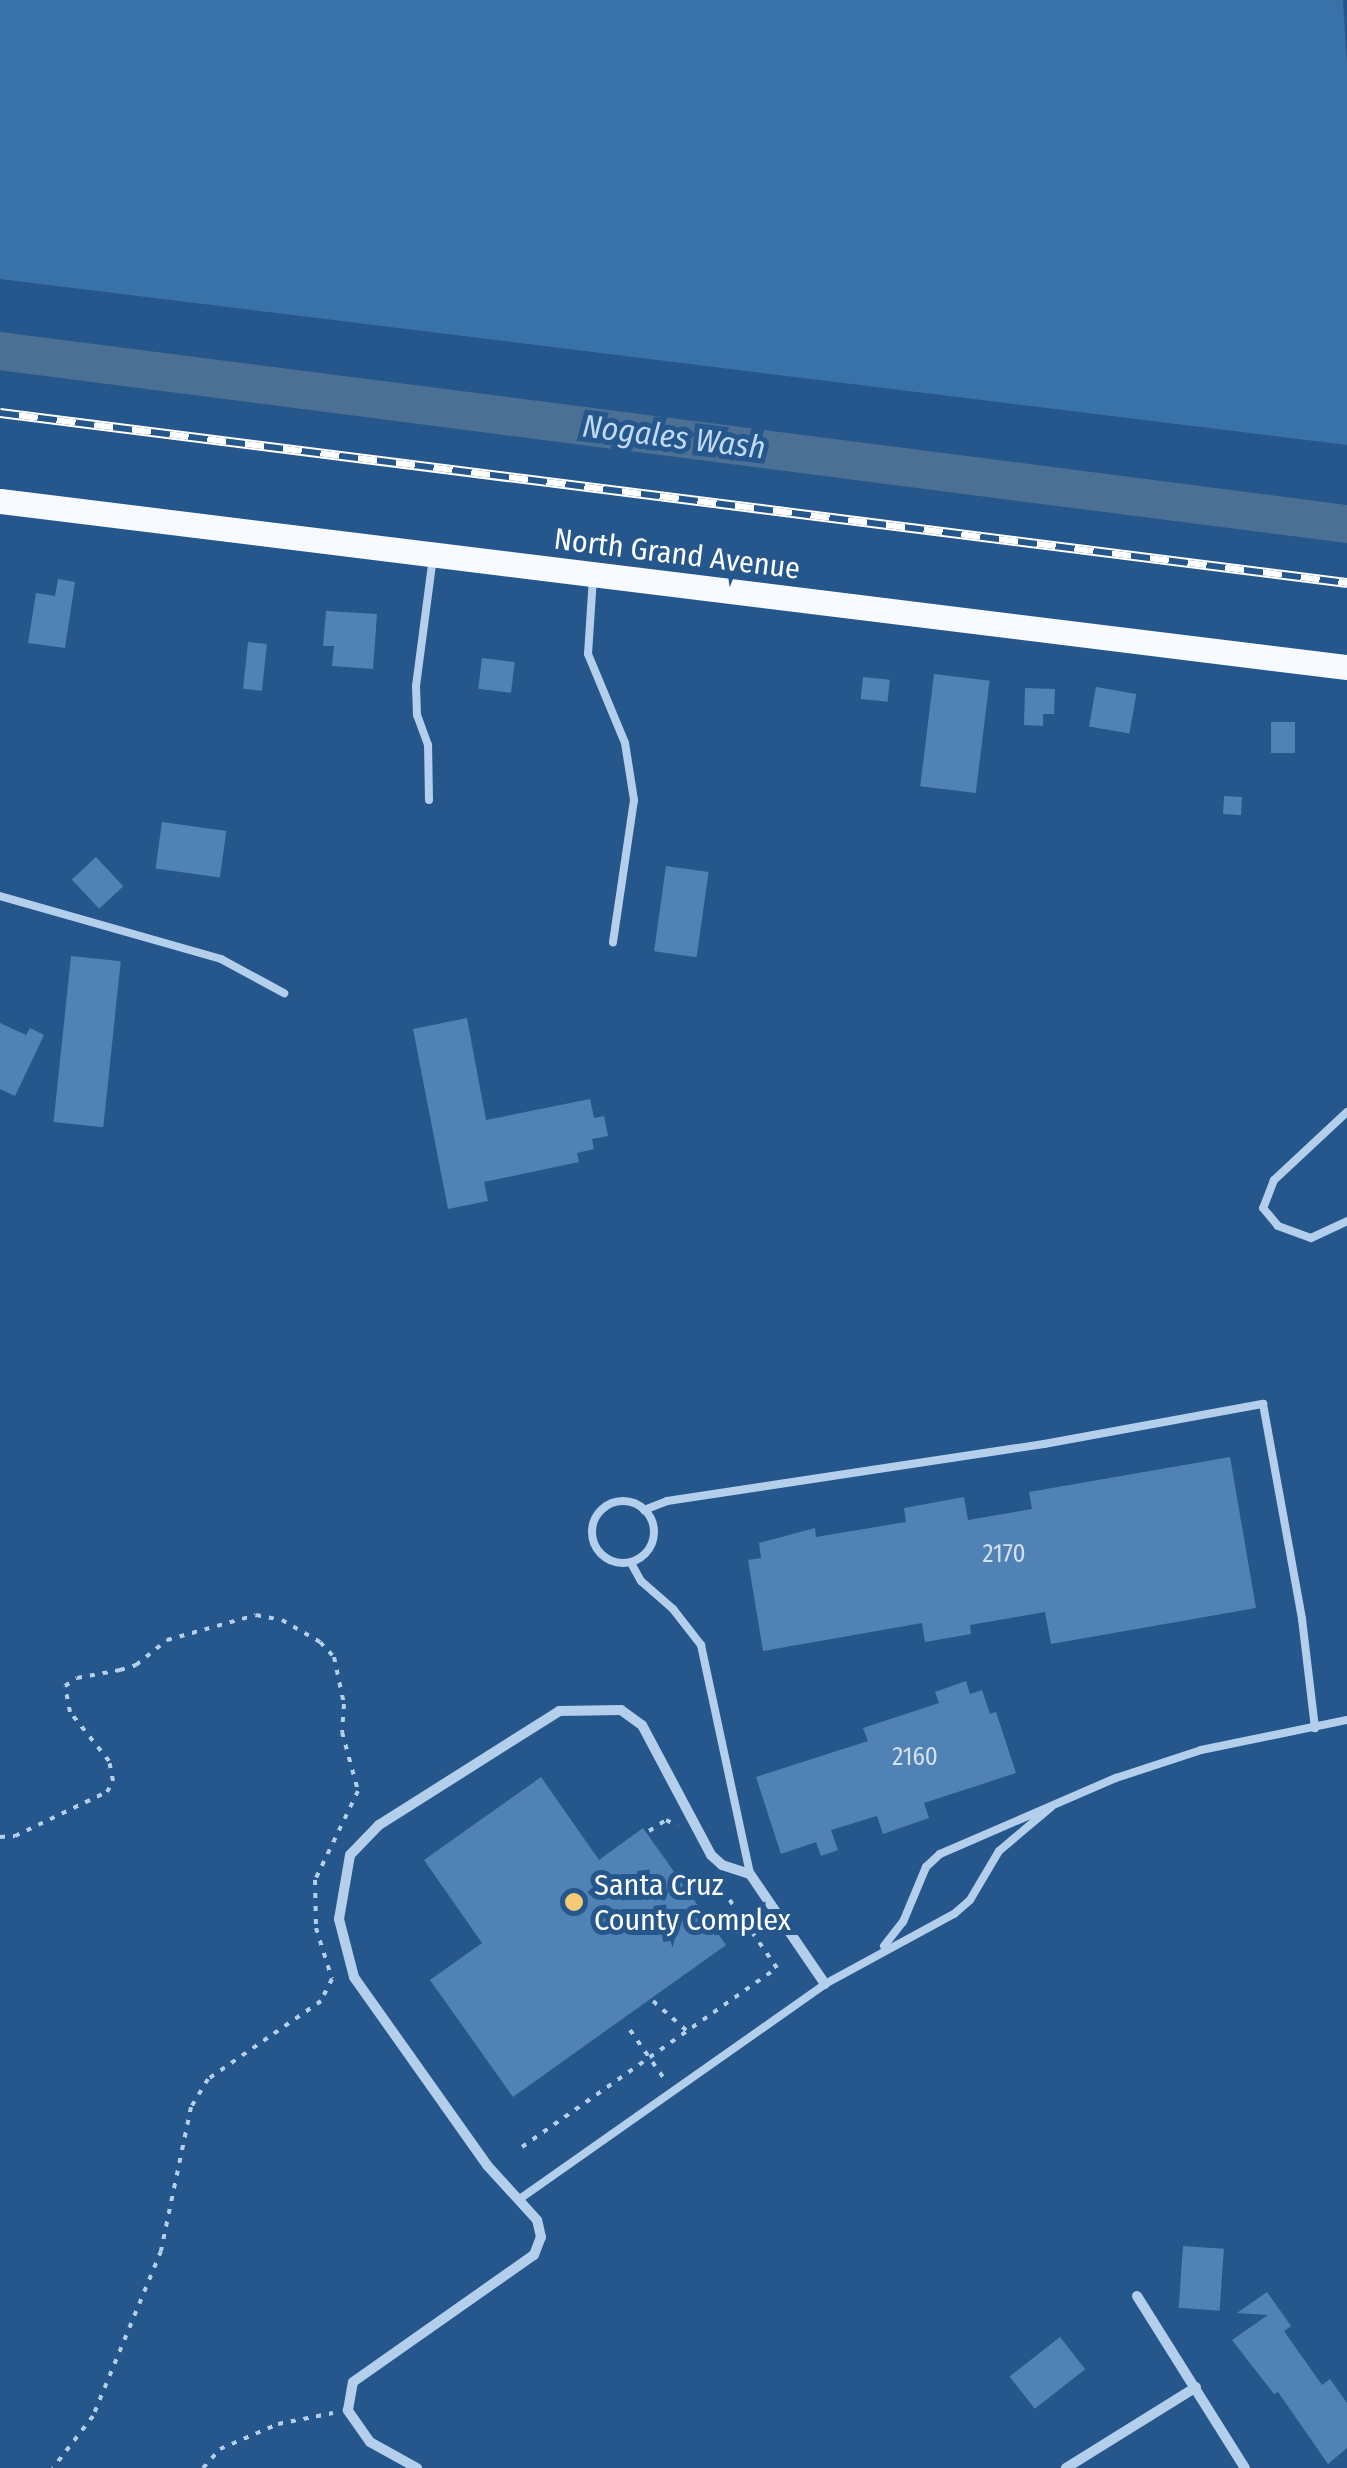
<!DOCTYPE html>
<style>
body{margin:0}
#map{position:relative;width:1347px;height:2468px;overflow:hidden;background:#25578c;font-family:"Fira Sans Condensed",sans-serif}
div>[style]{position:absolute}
.green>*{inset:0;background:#3971a9}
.river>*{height:38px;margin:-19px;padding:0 19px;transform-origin:19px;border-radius:19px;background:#4c6f94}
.building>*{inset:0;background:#5182b5;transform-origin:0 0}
.path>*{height:4px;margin-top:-2px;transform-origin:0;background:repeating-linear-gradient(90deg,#b3cfeb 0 5px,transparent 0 13px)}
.service>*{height:8px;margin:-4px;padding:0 4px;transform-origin:4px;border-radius:4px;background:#b3cfeb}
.service>.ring{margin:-4px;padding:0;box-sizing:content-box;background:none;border:8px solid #b3cfeb;border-radius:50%}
.minor>*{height:10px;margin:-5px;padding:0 5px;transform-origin:5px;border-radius:5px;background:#b3cfeb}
.primary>*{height:25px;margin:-12.5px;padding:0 12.5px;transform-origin:12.5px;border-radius:12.5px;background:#f7fafe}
.rail>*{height:10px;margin-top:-5px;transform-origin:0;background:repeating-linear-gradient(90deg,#25578c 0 19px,#fff 0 38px);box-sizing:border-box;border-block:2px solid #fff}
.dots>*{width:28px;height:28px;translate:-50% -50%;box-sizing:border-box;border:5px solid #25578c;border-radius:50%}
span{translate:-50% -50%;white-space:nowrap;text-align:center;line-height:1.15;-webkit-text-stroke:10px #25578c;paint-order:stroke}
.number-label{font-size:25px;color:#d4e0ec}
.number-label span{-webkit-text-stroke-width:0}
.street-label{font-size:30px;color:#fff}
.poi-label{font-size:30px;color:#fff}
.left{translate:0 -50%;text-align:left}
.water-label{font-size:32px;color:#bfd9f2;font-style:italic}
</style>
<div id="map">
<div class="green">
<i style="clip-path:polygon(0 0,1343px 0,1347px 64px,1347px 445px,0 279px)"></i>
</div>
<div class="river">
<i style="left:0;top:351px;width:1358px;rotate:7.32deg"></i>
</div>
<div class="building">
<i style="clip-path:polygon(58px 579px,75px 582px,65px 648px,28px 643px,36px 593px,55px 596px)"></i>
<i style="clip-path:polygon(326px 611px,377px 614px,373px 669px,332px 666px,334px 646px,323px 646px)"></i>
<i style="left:248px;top:642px;width:19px;height:47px;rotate:6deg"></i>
<i style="left:482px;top:658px;width:33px;height:31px;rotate:7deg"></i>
<i style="left:934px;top:674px;width:56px;height:113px;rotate:7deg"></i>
<i style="left:863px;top:677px;width:27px;height:22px;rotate:6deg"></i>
<i style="left:1096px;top:687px;width:41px;height:40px;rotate:10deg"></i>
<i style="clip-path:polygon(1025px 688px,1055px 689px,1054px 714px,1043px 714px,1043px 726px,1024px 725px)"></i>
<i style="left:1271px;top:722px;width:24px;height:31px"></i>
<i style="left:1224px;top:796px;width:18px;height:18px;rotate:3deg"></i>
<i style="left:162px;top:822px;width:65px;height:47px;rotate:8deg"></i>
<i style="left:96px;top:857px;width:40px;height:33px;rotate:47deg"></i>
<i style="left:666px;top:866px;width:43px;height:86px;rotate:8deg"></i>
<i style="left:71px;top:956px;width:50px;height:167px;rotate:6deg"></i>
<i style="clip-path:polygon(467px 1018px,486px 1120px,590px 1099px,594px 1118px,604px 1116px,608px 1136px,592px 1139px,594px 1149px,577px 1153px,579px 1162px,484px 1182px,488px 1201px,448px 1209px,413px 1029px)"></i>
<i style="clip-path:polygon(0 1023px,26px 1035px,30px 1028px,44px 1035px,15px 1096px,0 1089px)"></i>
<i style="clip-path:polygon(1230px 1457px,1256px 1608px,1051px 1644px,1045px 1612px,970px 1625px,971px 1634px,925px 1642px,922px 1623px,763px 1651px,748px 1560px,761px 1558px,759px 1543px,815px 1528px,816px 1537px,906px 1522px,904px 1508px,964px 1497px,968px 1520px,1032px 1509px,1029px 1492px)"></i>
<i style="clip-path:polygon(966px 1681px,970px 1694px,982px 1690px,990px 1714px,996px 1712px,1016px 1773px,924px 1803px,929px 1818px,883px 1834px,877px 1816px,831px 1830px,838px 1850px,821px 1856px,816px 1842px,781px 1854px,756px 1777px,868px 1741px,863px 1728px,939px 1703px,935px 1692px)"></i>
<i style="clip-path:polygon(541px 1777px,599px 1860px,643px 1828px,726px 1945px,513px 2097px,430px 1980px,482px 1943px,424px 1860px)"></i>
<i style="left:1183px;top:2246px;width:41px;height:62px;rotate:4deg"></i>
<i style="clip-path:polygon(1267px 2292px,1291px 2326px,1284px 2331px,1322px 2385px,1330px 2379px,1347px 2403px,1347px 2448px,1328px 2464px,1278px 2392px,1274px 2394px,1232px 2340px,1268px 2315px,1237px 2313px)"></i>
<i style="left:1060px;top:2337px;width:41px;height:64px;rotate:52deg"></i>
</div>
<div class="path">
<i style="left:649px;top:1831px;width:20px;rotate:-33deg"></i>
<i style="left:666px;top:1820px;width:13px;rotate:27deg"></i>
<i style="left:0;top:1837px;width:15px;rotate:-4deg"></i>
<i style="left:15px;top:1836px;width:102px;rotate:-25.6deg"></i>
<i style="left:107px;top:1792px;width:13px;rotate:-61deg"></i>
<i style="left:113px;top:1781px;width:20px;rotate:-101deg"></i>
<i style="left:109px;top:1761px;width:63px;rotate:-128.5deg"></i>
<i style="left:70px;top:1712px;width:26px;rotate:-101deg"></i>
<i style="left:65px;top:1686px;width:14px;rotate:-34deg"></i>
<i style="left:77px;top:1678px;width:44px;rotate:-10.5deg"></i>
<i style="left:120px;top:1670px;width:17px;rotate:-17deg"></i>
<i style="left:136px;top:1665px;width:40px;rotate:-39deg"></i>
<i style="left:167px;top:1640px;width:92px;rotate:-15.7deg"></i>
<i style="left:256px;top:1615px;width:26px;rotate:11deg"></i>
<i style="left:282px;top:1620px;width:44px;rotate:30.1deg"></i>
<i style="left:320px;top:1642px;width:21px;rotate:47deg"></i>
<i style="left:334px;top:1657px;width:48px;rotate:78deg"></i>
<i style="left:344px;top:1704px;width:28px;rotate:94deg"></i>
<i style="left:342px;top:1732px;width:61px;rotate:74.8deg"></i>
<i style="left:358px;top:1791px;width:99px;rotate:115.8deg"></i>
<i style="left:315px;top:1880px;width:48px;rotate:88.8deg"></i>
<i style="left:316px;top:1928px;width:53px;rotate:72.6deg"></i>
<i style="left:332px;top:1979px;width:25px;rotate:117deg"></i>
<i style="left:321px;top:2001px;width:137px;rotate:145.4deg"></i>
<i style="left:208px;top:2079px;width:33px;rotate:121deg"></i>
<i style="left:191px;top:2107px;width:147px;rotate:101.8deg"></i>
<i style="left:161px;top:2251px;width:178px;rotate:112.4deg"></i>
<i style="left:93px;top:2416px;width:66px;rotate:127.6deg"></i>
<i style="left:653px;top:2001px;width:45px;rotate:41.4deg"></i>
<i style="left:630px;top:2030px;width:61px;rotate:55deg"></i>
<i style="left:522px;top:2147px;width:312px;rotate:-35.1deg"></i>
<i style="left:777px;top:1968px;width:108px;rotate:-124.9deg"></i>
<i style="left:203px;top:2468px;width:25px;rotate:-48deg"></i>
<i style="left:220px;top:2449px;width:63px;rotate:-23.3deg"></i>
<i style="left:278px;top:2424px;width:56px;rotate:-11.3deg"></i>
</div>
<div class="service">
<i style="left:593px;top:577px;width:77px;rotate:93.7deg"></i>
<i style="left:588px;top:654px;width:96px;rotate:67.4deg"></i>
<i style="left:625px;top:743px;width:58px;rotate:81deg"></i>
<i style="left:634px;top:800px;width:144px;rotate:98.4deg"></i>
<i style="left:429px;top:800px;width:55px;rotate:-91deg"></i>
<i style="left:428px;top:745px;width:32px;rotate:-110deg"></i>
<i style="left:417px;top:715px;width:29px;rotate:-92deg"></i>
<i style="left:416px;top:686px;width:130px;rotate:-82.5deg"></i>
<i style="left:0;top:896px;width:230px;rotate:15.9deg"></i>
<i style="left:221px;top:959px;width:72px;rotate:28.4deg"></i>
<i style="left:1347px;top:1112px;width:100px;rotate:137deg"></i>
<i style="left:1274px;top:1180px;width:30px;rotate:111deg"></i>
<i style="left:1263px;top:1208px;width:23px;rotate:50deg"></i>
<i style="left:1278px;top:1226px;width:35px;rotate:20deg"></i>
<i style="left:1311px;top:1238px;width:40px;rotate:-25deg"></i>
<i class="ring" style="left:592px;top:1501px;width:54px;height:54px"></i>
<i style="left:644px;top:1510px;width:25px;rotate:-21deg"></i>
<i style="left:667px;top:1501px;width:381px;rotate:-8.6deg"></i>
<i style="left:1044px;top:1444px;width:223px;rotate:-10.4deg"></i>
<i style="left:1263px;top:1404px;width:219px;rotate:79.7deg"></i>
<i style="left:1302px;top:1619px;width:110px;rotate:83.2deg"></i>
<i style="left:631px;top:1563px;width:21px;rotate:61deg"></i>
<i style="left:641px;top:1581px;width:43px;rotate:41.2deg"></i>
<i style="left:673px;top:1609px;width:46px;rotate:52.1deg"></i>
<i style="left:701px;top:1645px;width:234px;rotate:77.9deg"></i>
<i style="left:884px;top:1946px;width:31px;rotate:-52deg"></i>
<i style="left:903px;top:1922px;width:60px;rotate:-67.3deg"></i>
<i style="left:926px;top:1867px;width:19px;rotate:-43deg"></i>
<i style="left:940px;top:1854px;width:192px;rotate:-23.4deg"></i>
<i style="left:1116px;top:1778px;width:89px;rotate:-18.2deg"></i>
<i style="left:1201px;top:1750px;width:149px;rotate:-11.6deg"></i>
<i style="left:521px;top:2198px;width:372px;rotate:-35.1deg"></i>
<i style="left:825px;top:1984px;width:147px;rotate:-28.5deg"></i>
<i style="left:954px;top:1914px;width:21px;rotate:-41deg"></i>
<i style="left:970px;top:1900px;width:57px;rotate:-59.4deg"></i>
<i style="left:999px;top:1851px;width:68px;rotate:-40.2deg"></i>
</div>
<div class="minor">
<i style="left:1137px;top:2296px;width:203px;rotate:57.9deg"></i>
<i style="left:417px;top:2468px;width:54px;rotate:-151deg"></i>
<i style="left:370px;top:2442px;width:39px;rotate:-125deg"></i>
<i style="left:348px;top:2410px;width:28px;rotate:-80deg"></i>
<i style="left:353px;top:2382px;width:221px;rotate:-35.1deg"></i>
<i style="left:534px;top:2255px;width:19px;rotate:-69deg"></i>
<i style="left:541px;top:2237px;width:17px;rotate:-103deg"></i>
<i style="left:537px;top:2220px;width:74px;rotate:-132.3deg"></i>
<i style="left:487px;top:2165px;width:230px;rotate:-125.3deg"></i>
<i style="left:354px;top:1977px;width:60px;rotate:-104.5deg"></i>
<i style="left:339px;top:1919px;width:65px;rotate:-80.2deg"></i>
<i style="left:350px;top:1855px;width:42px;rotate:-46deg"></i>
<i style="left:379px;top:1825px;width:213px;rotate:-32.3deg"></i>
<i style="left:559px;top:1711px;width:62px;rotate:-0.9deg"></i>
<i style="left:621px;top:1710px;width:26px;rotate:36deg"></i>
<i style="left:642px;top:1725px;width:147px;rotate:62deg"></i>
<i style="left:711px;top:1855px;width:15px;rotate:42deg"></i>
<i style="left:722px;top:1865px;width:29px;rotate:18deg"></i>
<i style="left:750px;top:1874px;width:133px;rotate:55.7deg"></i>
<i style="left:1066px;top:2468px;width:153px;rotate:-31.9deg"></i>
</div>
<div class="primary">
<i style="left:0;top:501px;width:1357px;rotate:7.03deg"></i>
</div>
<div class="rail">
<i style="left:0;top:413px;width:1358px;rotate:7.19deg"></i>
</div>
<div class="dots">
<i style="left:574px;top:1902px;background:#f5ca77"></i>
</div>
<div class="number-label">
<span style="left:1004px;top:1554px">2170</span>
<span style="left:915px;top:1757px">2160</span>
</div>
<div class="street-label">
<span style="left:677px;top:554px;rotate:7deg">North Grand Avenue</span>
</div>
<div class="poi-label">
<span class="left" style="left:594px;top:1902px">Santa Cruz<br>County Complex</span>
</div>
<div class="water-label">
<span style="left:674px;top:437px;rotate:7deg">Nogales Wash</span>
</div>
</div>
